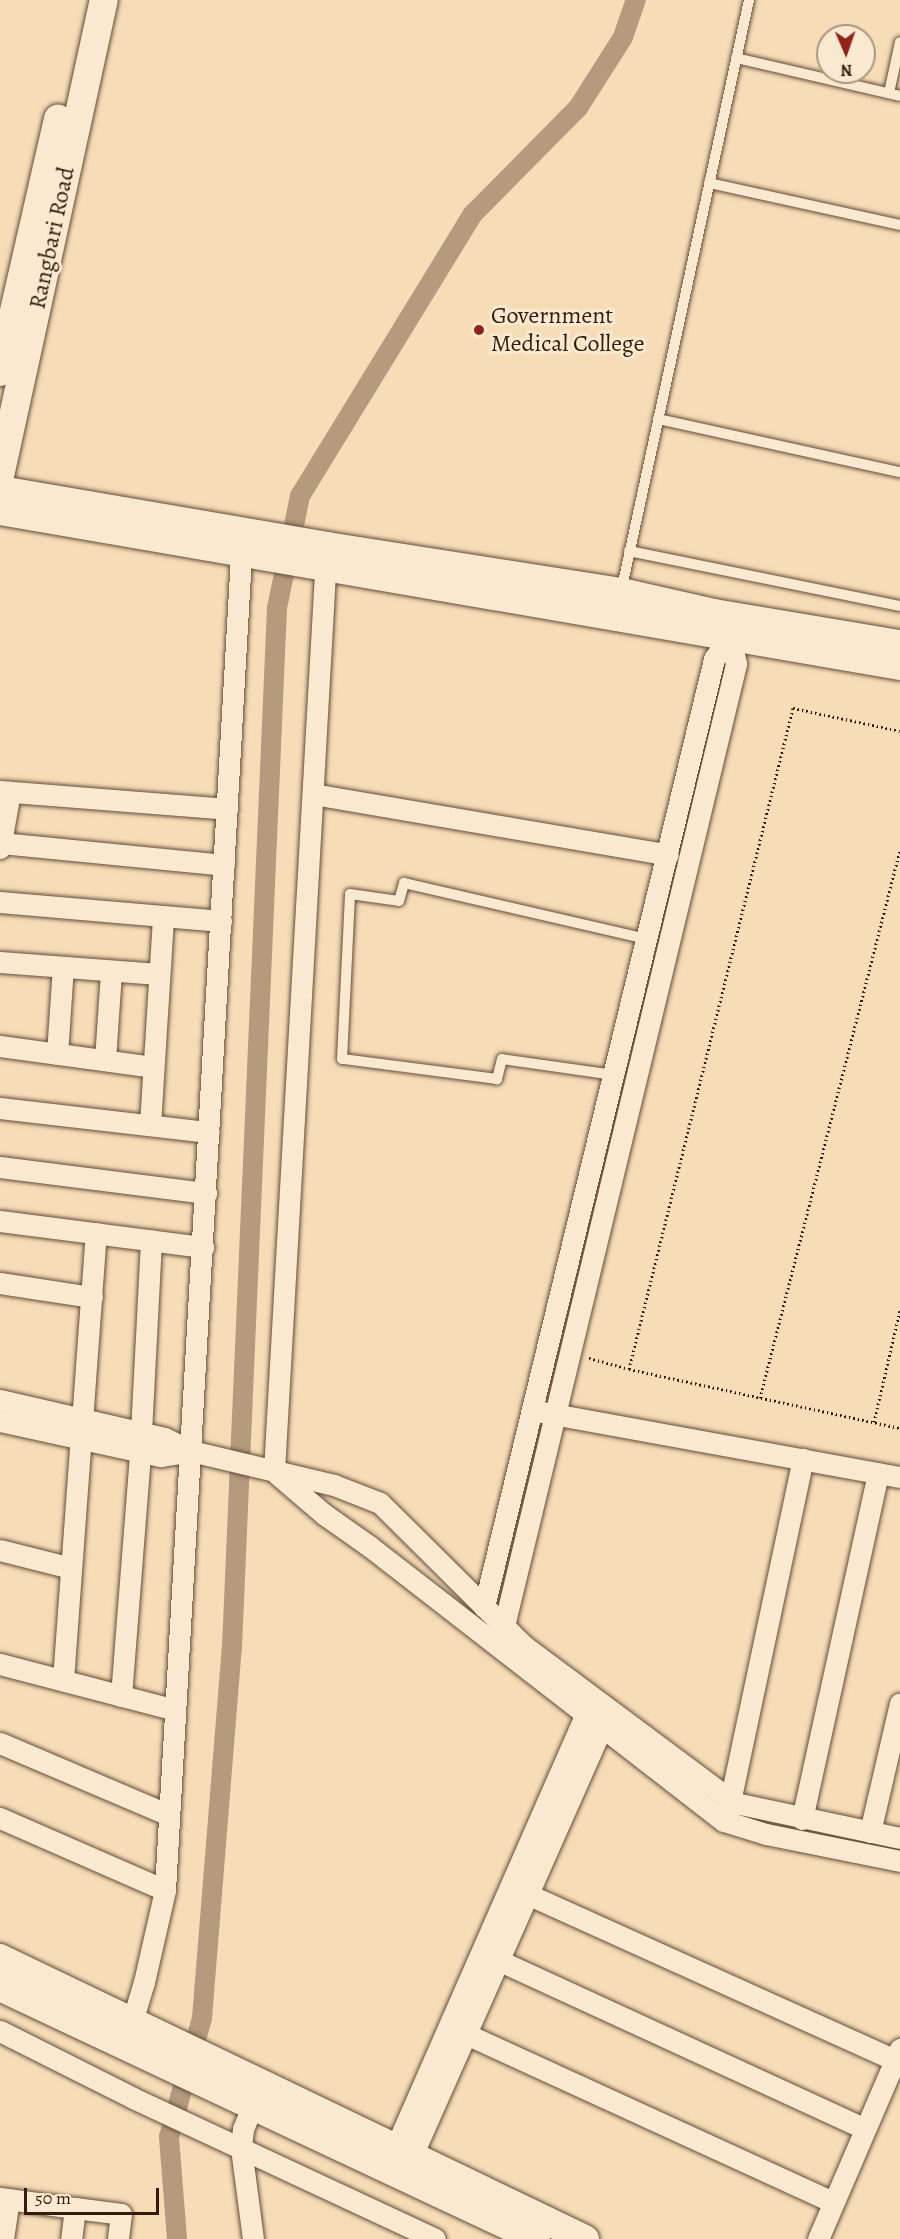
<!DOCTYPE html>
<style>
body{margin:0}
#map{position:relative;width:900px;height:2239px;overflow:hidden;background:#f6ddb7;font-family:Alegreya,serif}
div>[style]{position:absolute}
.canal>*{height:20px;margin:-10px;padding:0 10px;transform-origin:10px;border-radius:10px;background:#b49b7d}
.path>*{height:3px;margin-top:-1.5px;transform-origin:0;background:repeating-linear-gradient(90deg,#341c0d 0 1.5px,transparent 0 4.5px)}
.roads{filter:drop-shadow(0 0 2px #644c38) drop-shadow(0 0 2px #644c38)}
.lane>*{height:10px;margin:-5px;padding:0 5px;transform-origin:5px;border-radius:5px;background:#f9e9d0}
.street>*{height:21px;margin:-10.5px;padding:0 10.5px;transform-origin:10.5px;border-radius:10.5px;background:#f9e9d0}
.secondary>*{height:28px;margin:-14px;padding:0 14px;transform-origin:14px;border-radius:14px;background:#f9e9d0}
.dots>*{width:16px;height:16px;translate:-50% -50%;box-sizing:border-box;border:3px solid #f9e9d0;border-radius:50%}
span{translate:-50% -50%;white-space:nowrap;text-align:center;line-height:1.15;-webkit-text-stroke:6px #f9e9d0;paint-order:stroke}
.street-label{font-size:24px;color:#341c0d}
.poi-label{font-size:24px;color:#341c0d}
.left{translate:0 -50%;text-align:left}
.north{position:absolute;left:816px;top:24px;width:60px;height:60px;box-sizing:border-box;background:#f9e9d0;border:2px solid #aa9782;border-radius:50%;rotate:178deg;font-size:16px;font-weight:700;line-height:24px;text-align:center;color:#341c0d}
.north::after{content:'';display:block;margin:auto;width:21px;height:27px;background:#8f2418;clip-path:polygon(50% 0,100% 100%,50% 72%,0 100%)}
.scale{position:absolute;left:24px;top:2188px;width:135px;height:27px;box-sizing:border-box;border:3px solid #341c0d;border-top:0;padding-left:8px;font-size:18px;line-height:21px;white-space:nowrap;color:#341c0d;-webkit-text-stroke:4px #f9e9d0;paint-order:stroke}
</style>
<div id="map">
<div class="canal">
<i style="left:177px;top:2239px;width:102px;rotate:-94.5deg"></i>
<i style="left:169px;top:2137px;width:123px;rotate:-74.5deg"></i>
<i style="left:202px;top:2018px;width:372px;rotate:-85.4deg"></i>
<i style="left:232px;top:1647px;width:1040px;rotate:-87.52deg"></i>
<i style="left:277px;top:608px;width:114px;rotate:-78.4deg"></i>
<i style="left:300px;top:496px;width:331px;rotate:-58.5deg"></i>
<i style="left:473px;top:214px;width:149px;rotate:-45.3deg"></i>
<i style="left:578px;top:108px;width:84px;rotate:-57.6deg"></i>
<i style="left:623px;top:37px;width:39px;rotate:-71deg"></i>
</div>
<div class="path">
<i style="left:589px;top:1358px;width:41px;rotate:15.4deg"></i>
<i style="left:629px;top:1369px;width:277px;rotate:12.3deg"></i>
<i style="left:629px;top:1369px;width:681px;rotate:-76.07deg"></i>
<i style="left:793px;top:708px;width:109px;rotate:12.1deg"></i>
<i style="left:760px;top:1398px;width:566px;rotate:-75.67deg"></i>
<i style="left:874px;top:1422px;width:115px;rotate:-76.9deg"></i>
</div>
<div class="roads">
<div class="lane">
<i style="left:736px;top:58px;width:168px;rotate:13deg"></i>
<i style="left:889px;top:93px;width:52px;rotate:-77.8deg"></i>
<i style="left:709px;top:183px;width:196px;rotate:12.4deg"></i>
<i style="left:658px;top:419px;width:248px;rotate:12.4deg"></i>
<i style="left:629px;top:551px;width:277px;rotate:11.5deg"></i>
<i style="left:621px;top:592px;width:606px;rotate:-77.8deg"></i>
<i style="left:614px;top:1075px;width:113px;rotate:-171.9deg"></i>
<i style="left:502px;top:1059px;width:21px;rotate:104deg"></i>
<i style="left:497px;top:1079px;width:156px;rotate:-172.6deg"></i>
<i style="left:342px;top:1059px;width:165px;rotate:-87.2deg"></i>
<i style="left:350px;top:894px;width:49px;rotate:8.1deg"></i>
<i style="left:399px;top:901px;width:19px;rotate:-74deg"></i>
<i style="left:404px;top:883px;width:249px;rotate:13deg"></i>
</div>
<div class="street">
<i style="left:0;top:791px;width:228px;rotate:4.5deg"></i>
<i style="left:313px;top:794px;width:360px;rotate:9.7deg"></i>
<i style="left:1px;top:843px;width:224px;rotate:5.6deg"></i>
<i style="left:0;top:848px;width:57px;rotate:-79.9deg"></i>
<i style="left:0;top:902px;width:222px;rotate:4.9deg"></i>
<i style="left:0;top:962px;width:159px;rotate:4.3deg"></i>
<i style="left:0;top:1046px;width:154px;rotate:7.8deg"></i>
<i style="left:57px;top:1054px;width:87px;rotate:-86.1deg"></i>
<i style="left:105px;top:1060px;width:89px;rotate:-86.1deg"></i>
<i style="left:0;top:1108px;width:210px;rotate:6.6deg"></i>
<i style="left:150px;top:1125px;width:209px;rotate:-86.4deg"></i>
<i style="left:0;top:1167px;width:208px;rotate:7.2deg"></i>
<i style="left:0;top:1221px;width:205px;rotate:7.3deg"></i>
<i style="left:0;top:1283px;width:93px;rotate:8.7deg"></i>
<i style="left:0;top:1400px;width:169px;rotate:13deg"></i>
<i style="left:165px;top:1438px;width:29px;rotate:27deg"></i>
<i style="left:191px;top:1451px;width:147px;rotate:13.4deg"></i>
<i style="left:334px;top:1485px;width:49px;rotate:21.4deg"></i>
<i style="left:380px;top:1503px;width:203px;rotate:44.8deg"></i>
<i style="left:524px;top:1646px;width:263px;rotate:36.7deg"></i>
<i style="left:735px;top:1803px;width:169px;rotate:12deg"></i>
<i style="left:542px;top:1412px;width:364px;rotate:10.3deg"></i>
<i style="left:0;top:1421px;width:165px;rotate:12.3deg"></i>
<i style="left:161px;top:1456px;width:30px;rotate:-9deg"></i>
<i style="left:141px;top:1432px;width:192px;rotate:-87deg"></i>
<i style="left:274px;top:1471px;width:917px;rotate:-86.75deg"></i>
<i style="left:277px;top:1474px;width:63px;rotate:40.5deg"></i>
<i style="left:325px;top:1515px;width:54px;rotate:35.2deg"></i>
<i style="left:369px;top:1546px;width:449px;rotate:37.8deg"></i>
<i style="left:724px;top:1821px;width:44px;rotate:17.2deg"></i>
<i style="left:766px;top:1834px;width:137px;rotate:11.4deg"></i>
<i style="left:0;top:1550px;width:73px;rotate:14.2deg"></i>
<i style="left:484px;top:1607px;width:976px;rotate:-76.36deg"></i>
<i style="left:714px;top:659px;width:28px;rotate:-55deg"></i>
<i style="left:504px;top:1626px;width:990px;rotate:-76.44deg"></i>
<i style="left:736px;top:664px;width:29px;rotate:-102deg"></i>
<i style="left:0;top:1664px;width:181px;rotate:14.7deg"></i>
<i style="left:63px;top:1680px;width:448px;rotate:-85.8deg"></i>
<i style="left:121px;top:1696px;width:245px;rotate:-85.5deg"></i>
<i style="left:0;top:1743px;width:184px;rotate:23.1deg"></i>
<i style="left:728px;top:1811px;width:360px;rotate:-78deg"></i>
<i style="left:0;top:1818px;width:180px;rotate:23.6deg"></i>
<i style="left:802px;top:1819px;width:354px;rotate:-77.6deg"></i>
<i style="left:870px;top:1832px;width:132px;rotate:-76.9deg"></i>
<i style="left:516px;top:1889px;width:416px;rotate:24.3deg"></i>
<i style="left:487px;top:1955px;width:416px;rotate:24.7deg"></i>
<i style="left:0;top:2031px;width:149px;rotate:26.7deg"></i>
<i style="left:133px;top:2098px;width:333px;rotate:25deg"></i>
<i style="left:466px;top:2034px;width:404px;rotate:24.6deg"></i>
<i style="left:128px;top:2035px;width:55px;rotate:-73.2deg"></i>
<i style="left:144px;top:1982px;width:94px;rotate:-77.1deg"></i>
<i style="left:165px;top:1890px;width:1352px;rotate:-86.74deg"></i>
<i style="left:390px;top:2160px;width:499px;rotate:-66.3deg"></i>
<i style="left:407px;top:2167px;width:493px;rotate:-66.1deg"></i>
<i style="left:0;top:2198px;width:76px;rotate:7.6deg"></i>
<i style="left:75px;top:2208px;width:31px;rotate:97deg"></i>
<i style="left:75px;top:2208px;width:46px;rotate:7.4deg"></i>
<i style="left:121px;top:2214px;width:25px;rotate:97deg"></i>
<i style="left:3px;top:2239px;width:40px;rotate:-81.5deg"></i>
<i style="left:253px;top:2239px;width:92px;rotate:-97.5deg"></i>
<i style="left:241px;top:2148px;width:19px;rotate:-84deg"></i>
<i style="left:243px;top:2129px;width:40px;rotate:-68deg"></i>
<i style="left:818px;top:2239px;width:207px;rotate:-66.7deg"></i>
</div>
<div class="secondary">
<i style="left:0;top:372px;width:260px;rotate:-77.1deg"></i>
<i style="left:0;top:476px;width:487px;rotate:-77.7deg"></i>
<i style="left:0;top:490px;width:332px;rotate:9.7deg"></i>
<i style="left:327px;top:546px;width:298px;rotate:8.9deg"></i>
<i style="left:621px;top:592px;width:95px;rotate:12.7deg"></i>
<i style="left:714px;top:613px;width:189px;rotate:9.5deg"></i>
<i style="left:0;top:511px;width:913px;rotate:9.77deg"></i>
<i style="left:0;top:1958px;width:649px;rotate:25.66deg"></i>
<i style="left:0;top:1987px;width:592px;rotate:25.18deg"></i>
</div>
</div>
<div class="dots">
<i style="left:479px;top:330px;background:#8f2418"></i>
</div>
<div class="street-label">
<span style="left:52px;top:238px;rotate:-78deg">Rangbari Road</span>
</div>
<div class="poi-label">
<span class="left" style="left:491px;top:330px">Government<br>Medical College</span>
</div>
<div class="north">N</div>
<div class="scale">50 m</div>
</div>
